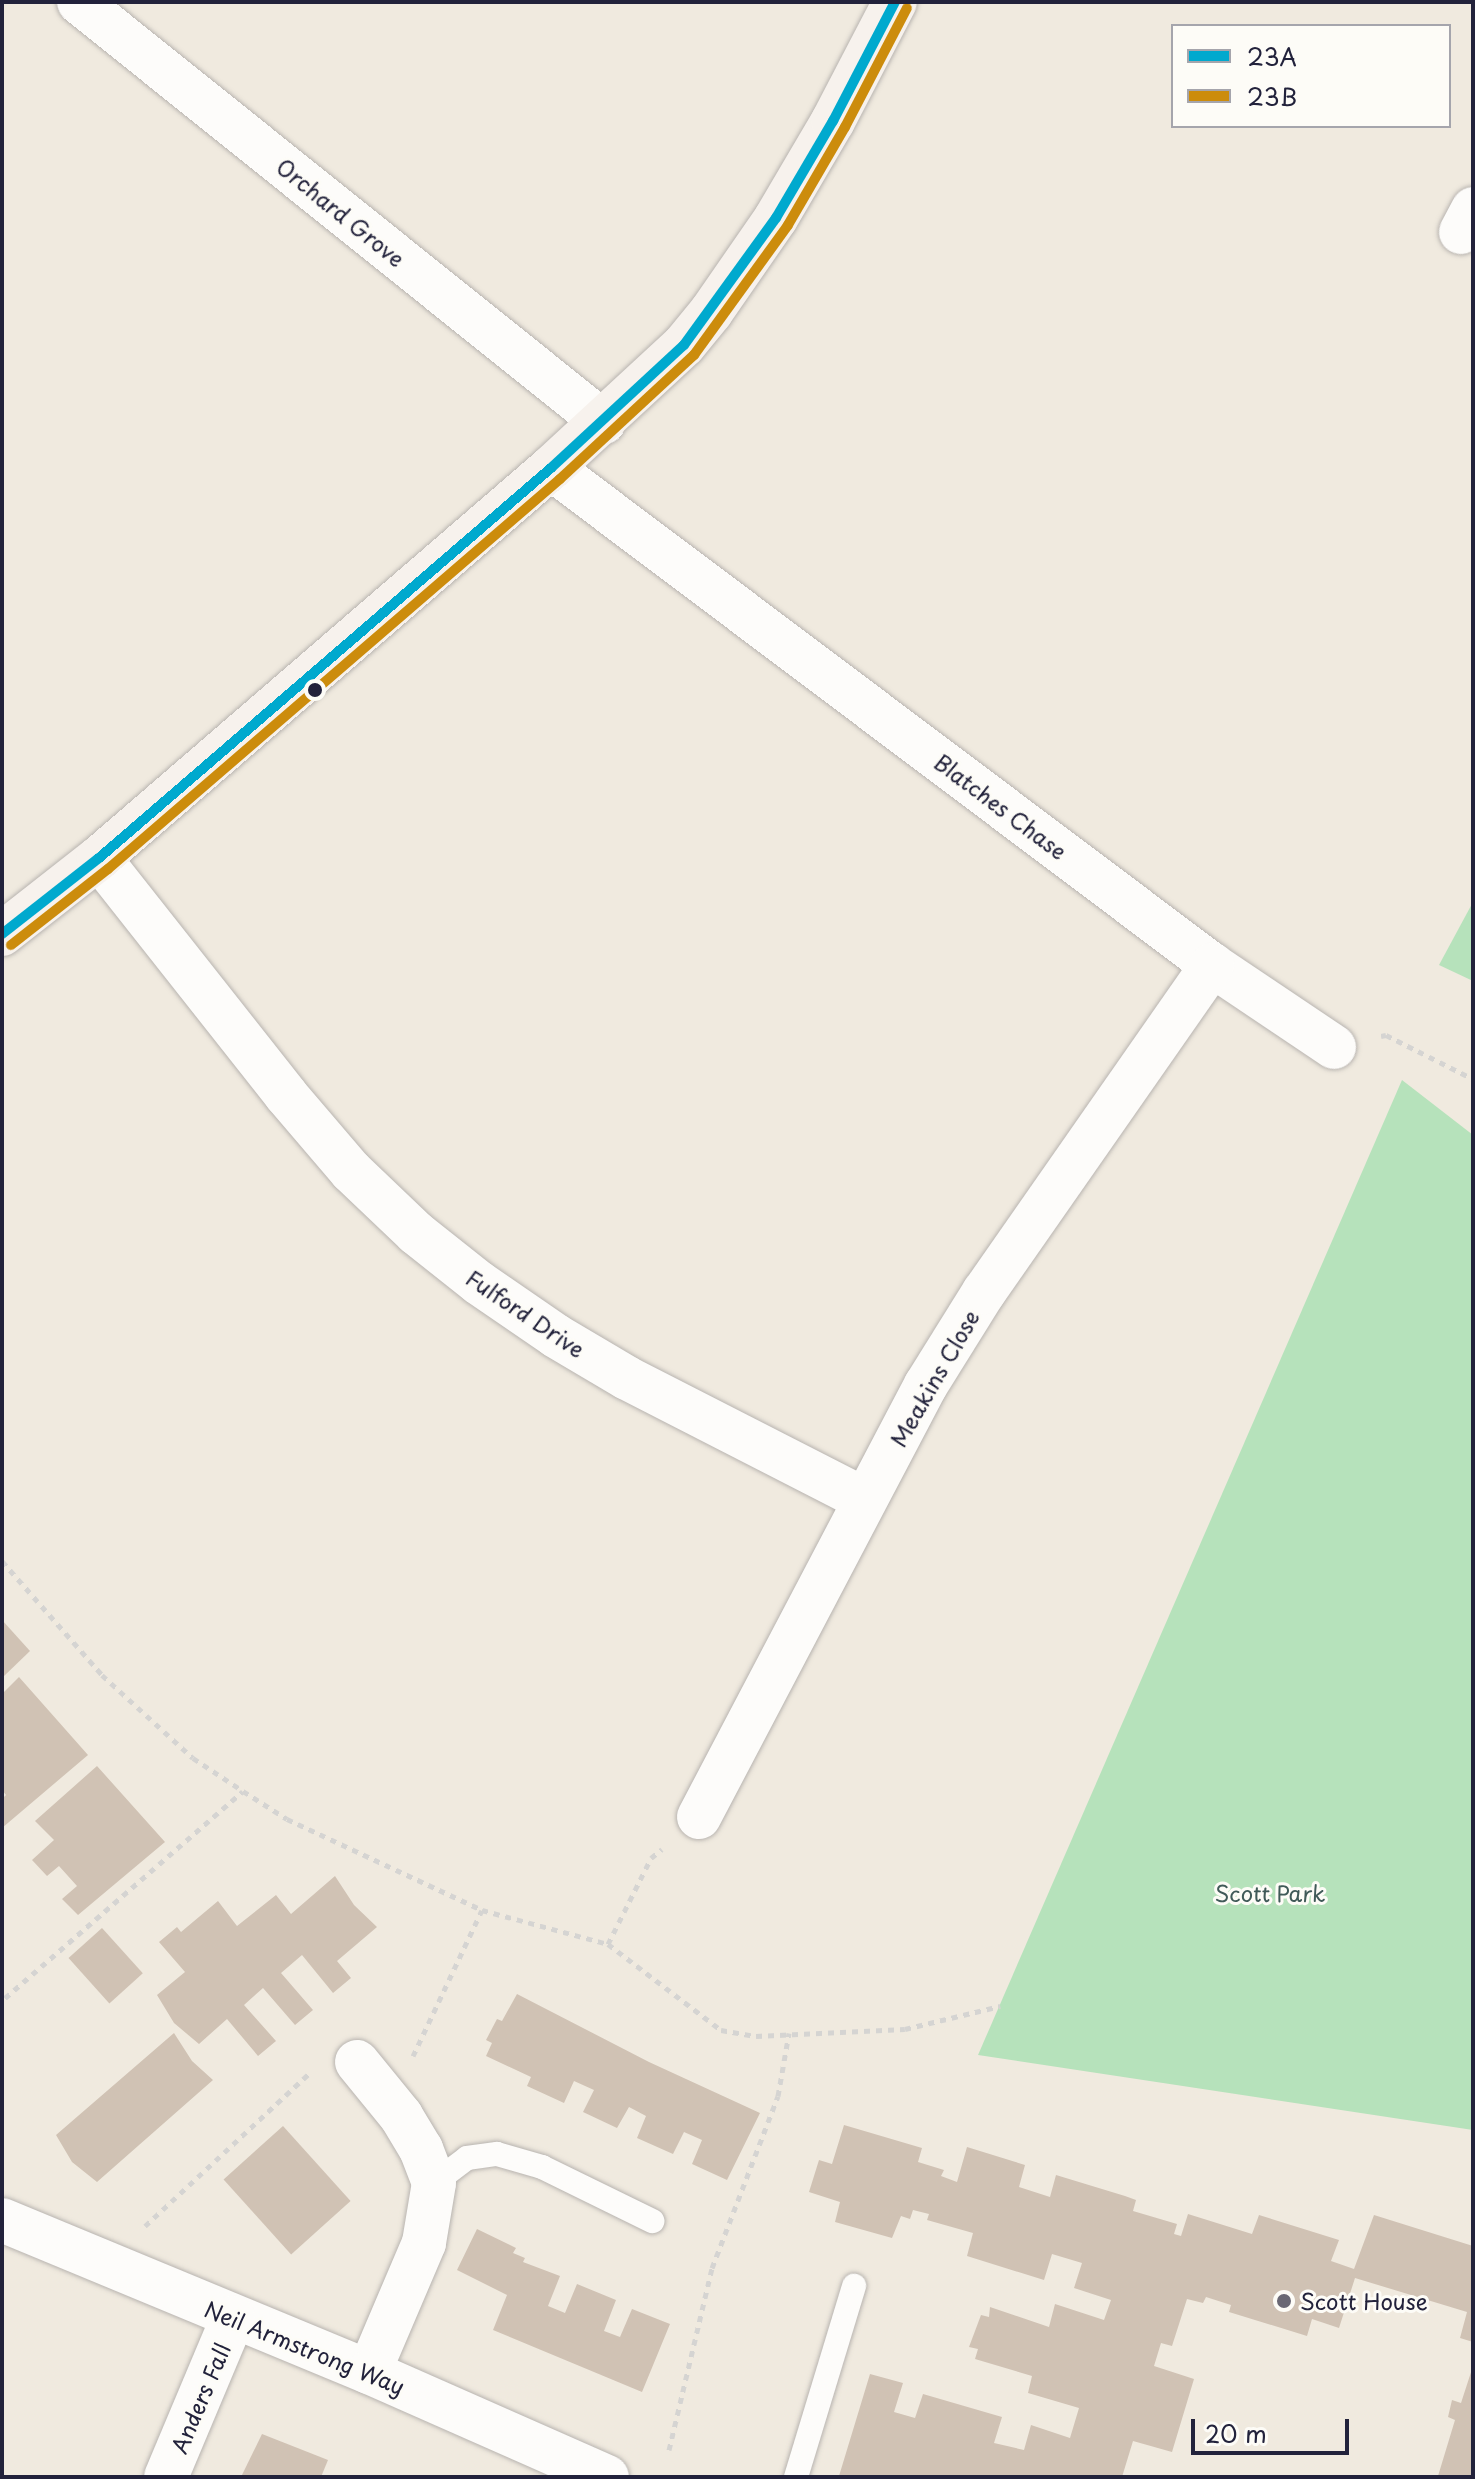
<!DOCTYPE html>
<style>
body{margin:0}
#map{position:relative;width:1475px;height:2479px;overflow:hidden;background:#f0eadf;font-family:"Playpen Sans",sans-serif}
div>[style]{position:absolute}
.green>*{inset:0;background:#b6e2bb}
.building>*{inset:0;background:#d0c2b4;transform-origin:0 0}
.path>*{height:5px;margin-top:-2.5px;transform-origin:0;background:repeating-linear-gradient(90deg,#d5d4d2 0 6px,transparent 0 12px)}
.roads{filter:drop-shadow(0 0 2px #b8b4b0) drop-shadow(0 0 2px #b8b4b0)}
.lane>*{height:24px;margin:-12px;padding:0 12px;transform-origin:12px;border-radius:12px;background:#fdfcfa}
.street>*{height:44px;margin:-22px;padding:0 22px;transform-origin:22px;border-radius:22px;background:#fdfcfa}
.secondary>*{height:44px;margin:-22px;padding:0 22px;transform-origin:22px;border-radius:22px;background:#f7f2ed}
.bus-1>*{height:10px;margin:-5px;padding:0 5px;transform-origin:5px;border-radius:5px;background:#00a9ce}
.bus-2>*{height:10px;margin:-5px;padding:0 5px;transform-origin:5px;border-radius:5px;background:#cc8c0c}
.dots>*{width:22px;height:22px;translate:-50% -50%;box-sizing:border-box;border:4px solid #fdfcf7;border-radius:50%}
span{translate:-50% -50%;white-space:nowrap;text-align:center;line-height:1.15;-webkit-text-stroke:6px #fdfcf7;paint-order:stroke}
.street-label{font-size:22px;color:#22223b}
.park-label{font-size:22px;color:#405a58}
.poi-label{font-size:22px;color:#22223b}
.left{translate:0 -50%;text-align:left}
.frame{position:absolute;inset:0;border:4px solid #22223b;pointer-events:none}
.legend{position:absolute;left:1171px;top:24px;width:280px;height:104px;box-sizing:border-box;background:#fdfcf7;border:2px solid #a5a5ac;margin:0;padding:10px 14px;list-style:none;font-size:24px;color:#22223b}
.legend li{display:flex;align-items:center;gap:16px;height:40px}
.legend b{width:40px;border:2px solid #a5a5ac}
.scale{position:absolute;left:1191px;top:2419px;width:158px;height:36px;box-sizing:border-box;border:4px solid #22223b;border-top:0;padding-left:10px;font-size:24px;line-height:28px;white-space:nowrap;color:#22223b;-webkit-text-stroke:6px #fdfcf7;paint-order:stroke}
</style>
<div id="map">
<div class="green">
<i style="clip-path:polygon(1473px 902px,1473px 981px,1439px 965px)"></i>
<i style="clip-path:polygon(1402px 1080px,1473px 1135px,1473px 2130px,978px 2055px)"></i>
</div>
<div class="building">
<i style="clip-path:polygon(2px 1620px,30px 1651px,2px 1678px)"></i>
<i style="clip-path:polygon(19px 1677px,88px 1755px,2px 1828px,2px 1799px,6px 1795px,2px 1790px,2px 1694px)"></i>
<i style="clip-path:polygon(97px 1766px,165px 1842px,78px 1915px,62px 1899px,77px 1886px,59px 1866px,47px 1876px,32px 1860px,54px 1840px,35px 1821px)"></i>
<i style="clip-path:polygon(335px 1876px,354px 1905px,377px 1927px,337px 1961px,351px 1978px,333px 1993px,302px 1955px,281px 1973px,313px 2010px,295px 2025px,263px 1988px,244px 2005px,276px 2041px,258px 2056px,227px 2019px,199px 2044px,174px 2023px,157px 1995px,185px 1972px,159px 1942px,177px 1927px,181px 1932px,218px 1901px,237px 1926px,276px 1895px,291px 1914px)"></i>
<i style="left:102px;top:1928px;width:61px;height:45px;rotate:48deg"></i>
<i style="clip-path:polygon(517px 1994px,649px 2062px,760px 2113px,727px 2180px,692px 2164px,702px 2140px,684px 2132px,673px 2154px,637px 2138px,646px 2116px,629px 2107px,617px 2128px,583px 2112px,594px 2090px,574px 2081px,564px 2103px,527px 2086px,531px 2077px,486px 2056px,492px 2043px,486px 2040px,497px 2019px,502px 2021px)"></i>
<i style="clip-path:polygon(174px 2033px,192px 2061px,213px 2080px,97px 2182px,72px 2162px,56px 2135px)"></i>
<i style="clip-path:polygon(844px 2125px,922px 2148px,918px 2162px,944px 2170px,941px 2176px,957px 2182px,967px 2147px,1025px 2165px,1019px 2187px,1050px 2197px,1056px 2175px,1125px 2196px,1136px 2200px,1133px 2211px,1177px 2224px,1174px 2234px,1181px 2236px,1188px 2214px,1252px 2234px,1259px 2215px,1339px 2240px,1331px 2261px,1354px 2269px,1374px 2215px,1473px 2246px,1473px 2342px,1460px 2338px,1467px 2312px,1355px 2278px,1339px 2328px,1312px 2319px,1307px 2336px,1229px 2312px,1231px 2305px,1206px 2297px,1203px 2303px,1187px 2299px,1172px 2346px,1161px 2343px,1154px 2366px,1194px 2379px,1172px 2452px,1133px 2441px,1122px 2477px,839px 2476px,870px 2374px,903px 2383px,894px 2412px,915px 2418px,923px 2394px,1002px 2417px,994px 2443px,1024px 2450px,1031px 2425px,1070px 2438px,1079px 2408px,1028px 2393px,1032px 2376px,975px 2359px,978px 2349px,969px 2347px,981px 2315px,989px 2317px,990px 2307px,1049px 2327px,1055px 2304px,1104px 2320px,1111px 2300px,1074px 2288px,1082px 2263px,1052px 2254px,1044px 2280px,967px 2256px,973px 2233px,927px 2220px,929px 2214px,913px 2210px,910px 2219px,901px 2216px,892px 2238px,835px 2222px,840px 2202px,809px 2192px,819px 2160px,832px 2164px)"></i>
<i style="left:283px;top:2126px;width:101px;height:80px;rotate:48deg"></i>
<i style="clip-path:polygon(477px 2229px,516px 2248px,513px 2253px,525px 2258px,523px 2262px,560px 2276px,548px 2306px,565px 2313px,577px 2284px,616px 2300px,604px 2331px,620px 2337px,632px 2309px,670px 2324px,642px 2392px,493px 2330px,507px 2295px,457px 2270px)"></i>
<i style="clip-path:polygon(1473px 2366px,1473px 2477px,1441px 2477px,1438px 2476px,1455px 2420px,1448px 2417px,1452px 2400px,1461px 2403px)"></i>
<i style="clip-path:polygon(262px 2434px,328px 2460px,321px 2477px,241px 2477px)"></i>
</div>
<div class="path">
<i style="left:1381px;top:1036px;width:5px;rotate:-11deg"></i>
<i style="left:1386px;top:1035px;width:97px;rotate:26.8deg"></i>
<i style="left:2px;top:1561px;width:152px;rotate:48.7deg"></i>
<i style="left:102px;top:1675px;width:123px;rotate:42.4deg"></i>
<i style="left:193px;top:1758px;width:60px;rotate:33.4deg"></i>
<i style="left:243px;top:1791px;width:52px;rotate:32.5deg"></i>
<i style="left:287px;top:1819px;width:215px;rotate:25deg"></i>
<i style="left:482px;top:1910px;width:131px;rotate:15.1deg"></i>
<i style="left:608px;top:1944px;width:142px;rotate:37.3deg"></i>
<i style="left:721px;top:2030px;width:36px;rotate:10deg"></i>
<i style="left:756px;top:2036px;width:149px;rotate:-2.7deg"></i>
<i style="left:905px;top:2029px;width:98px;rotate:-13.6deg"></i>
<i style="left:608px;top:1944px;width:96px;rotate:-63.4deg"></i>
<i style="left:651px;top:1858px;width:14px;rotate:-39deg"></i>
<i style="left:5px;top:1998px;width:315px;rotate:-41deg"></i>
<i style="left:413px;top:2056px;width:161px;rotate:-64.7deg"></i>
<i style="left:145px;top:2226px;width:226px;rotate:-42.9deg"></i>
<i style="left:669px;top:2450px;width:187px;rotate:-76.7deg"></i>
<i style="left:712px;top:2268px;width:184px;rotate:-69deg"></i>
<i style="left:778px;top:2096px;width:64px;rotate:-80.1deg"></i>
</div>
<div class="roads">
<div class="lane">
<i style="left:434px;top:2183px;width:41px;rotate:-37.1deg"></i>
<i style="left:467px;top:2158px;width:30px;rotate:-8deg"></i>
<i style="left:497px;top:2154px;width:47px;rotate:16.1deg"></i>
<i style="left:542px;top:2167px;width:123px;rotate:26.1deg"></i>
<i style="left:796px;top:2477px;width:200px;rotate:-73.1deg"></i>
</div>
<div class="street">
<i style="left:79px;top:2px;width:672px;rotate:38.71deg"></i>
<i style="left:1461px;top:232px;width:26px;rotate:-62deg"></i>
<i style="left:551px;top:468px;width:827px;rotate:36.94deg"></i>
<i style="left:1212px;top:965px;width:147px;rotate:33.9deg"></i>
<i style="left:99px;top:858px;width:302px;rotate:51.7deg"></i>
<i style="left:286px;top:1095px;width:100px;rotate:49.5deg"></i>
<i style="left:351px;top:1171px;width:90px;rotate:43.6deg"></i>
<i style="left:416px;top:1233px;width:80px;rotate:38.4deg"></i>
<i style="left:479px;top:1283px;width:93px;rotate:34.5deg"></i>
<i style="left:556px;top:1336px;width:82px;rotate:30.6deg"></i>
<i style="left:627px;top:1378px;width:267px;rotate:27.1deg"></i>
<i style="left:699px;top:1817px;width:488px;rotate:-62.3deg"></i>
<i style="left:926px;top:1385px;width:110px;rotate:-58.1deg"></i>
<i style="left:984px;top:1292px;width:399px;rotate:-55.1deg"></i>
<i style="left:357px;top:2062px;width:70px;rotate:50.8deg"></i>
<i style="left:401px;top:2116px;width:39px;rotate:59deg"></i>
<i style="left:421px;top:2149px;width:36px;rotate:69deg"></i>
<i style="left:434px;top:2183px;width:61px;rotate:99.5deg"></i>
<i style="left:424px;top:2243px;width:140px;rotate:113.1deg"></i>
<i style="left:2px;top:2220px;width:397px;rotate:22.5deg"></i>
<i style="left:369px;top:2372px;width:260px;rotate:23.8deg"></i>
<i style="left:166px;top:2477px;width:173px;rotate:-67.2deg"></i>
</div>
<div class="secondary">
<i style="left:2px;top:934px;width:123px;rotate:-38.1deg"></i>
<i style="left:99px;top:858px;width:597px;rotate:-40.79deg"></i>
<i style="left:551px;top:468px;width:181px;rotate:-42.8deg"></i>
<i style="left:684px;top:345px;width:43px;rotate:-50.7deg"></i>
<i style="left:711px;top:312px;width:114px;rotate:-55.3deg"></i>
<i style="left:776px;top:218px;width:113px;rotate:-59.6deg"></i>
<i style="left:833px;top:121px;width:134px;rotate:-62.5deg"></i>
</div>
</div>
<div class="bus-1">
<i style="left:2px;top:934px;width:123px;rotate:-38.1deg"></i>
<i style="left:99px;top:858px;width:597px;rotate:-40.79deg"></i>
<i style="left:551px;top:468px;width:181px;rotate:-42.8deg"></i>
<i style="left:684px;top:345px;width:157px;rotate:-54.1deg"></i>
<i style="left:776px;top:218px;width:113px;rotate:-59.6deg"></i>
<i style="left:833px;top:121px;width:134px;rotate:-62.5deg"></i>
</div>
<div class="bus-2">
<i style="left:11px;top:945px;width:123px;rotate:-38.1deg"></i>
<i style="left:108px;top:869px;width:597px;rotate:-40.79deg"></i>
<i style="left:560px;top:479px;width:183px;rotate:-42.8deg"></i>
<i style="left:694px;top:355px;width:160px;rotate:-54.1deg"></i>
<i style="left:788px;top:225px;width:113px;rotate:-59.8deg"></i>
<i style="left:845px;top:127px;width:134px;rotate:-62.5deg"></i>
</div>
<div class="dots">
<i style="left:315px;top:690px;background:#22223b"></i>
<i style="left:1284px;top:2301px;background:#6a6874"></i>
</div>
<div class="street-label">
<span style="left:341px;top:212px;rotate:39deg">Orchard Grove</span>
<span style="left:1001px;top:806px;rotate:37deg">Blatches Chase</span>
<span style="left:526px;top:1313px;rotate:34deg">Fulford Drive</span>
<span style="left:934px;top:1378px;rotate:-60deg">Meakins Close</span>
<span style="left:305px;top:2347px;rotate:22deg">Neil Armstrong Way</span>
<span style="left:200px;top:2398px;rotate:-67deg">Anders Fall</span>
</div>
<div class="park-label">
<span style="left:1270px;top:1893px">Scott Park</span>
</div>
<div class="poi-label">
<span class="left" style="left:1300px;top:2301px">Scott House</span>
</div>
<div class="frame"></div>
<ul class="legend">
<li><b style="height:10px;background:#00a9ce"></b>23A</li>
<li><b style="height:10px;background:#cc8c0c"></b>23B</li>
</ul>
<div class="scale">20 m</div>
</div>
